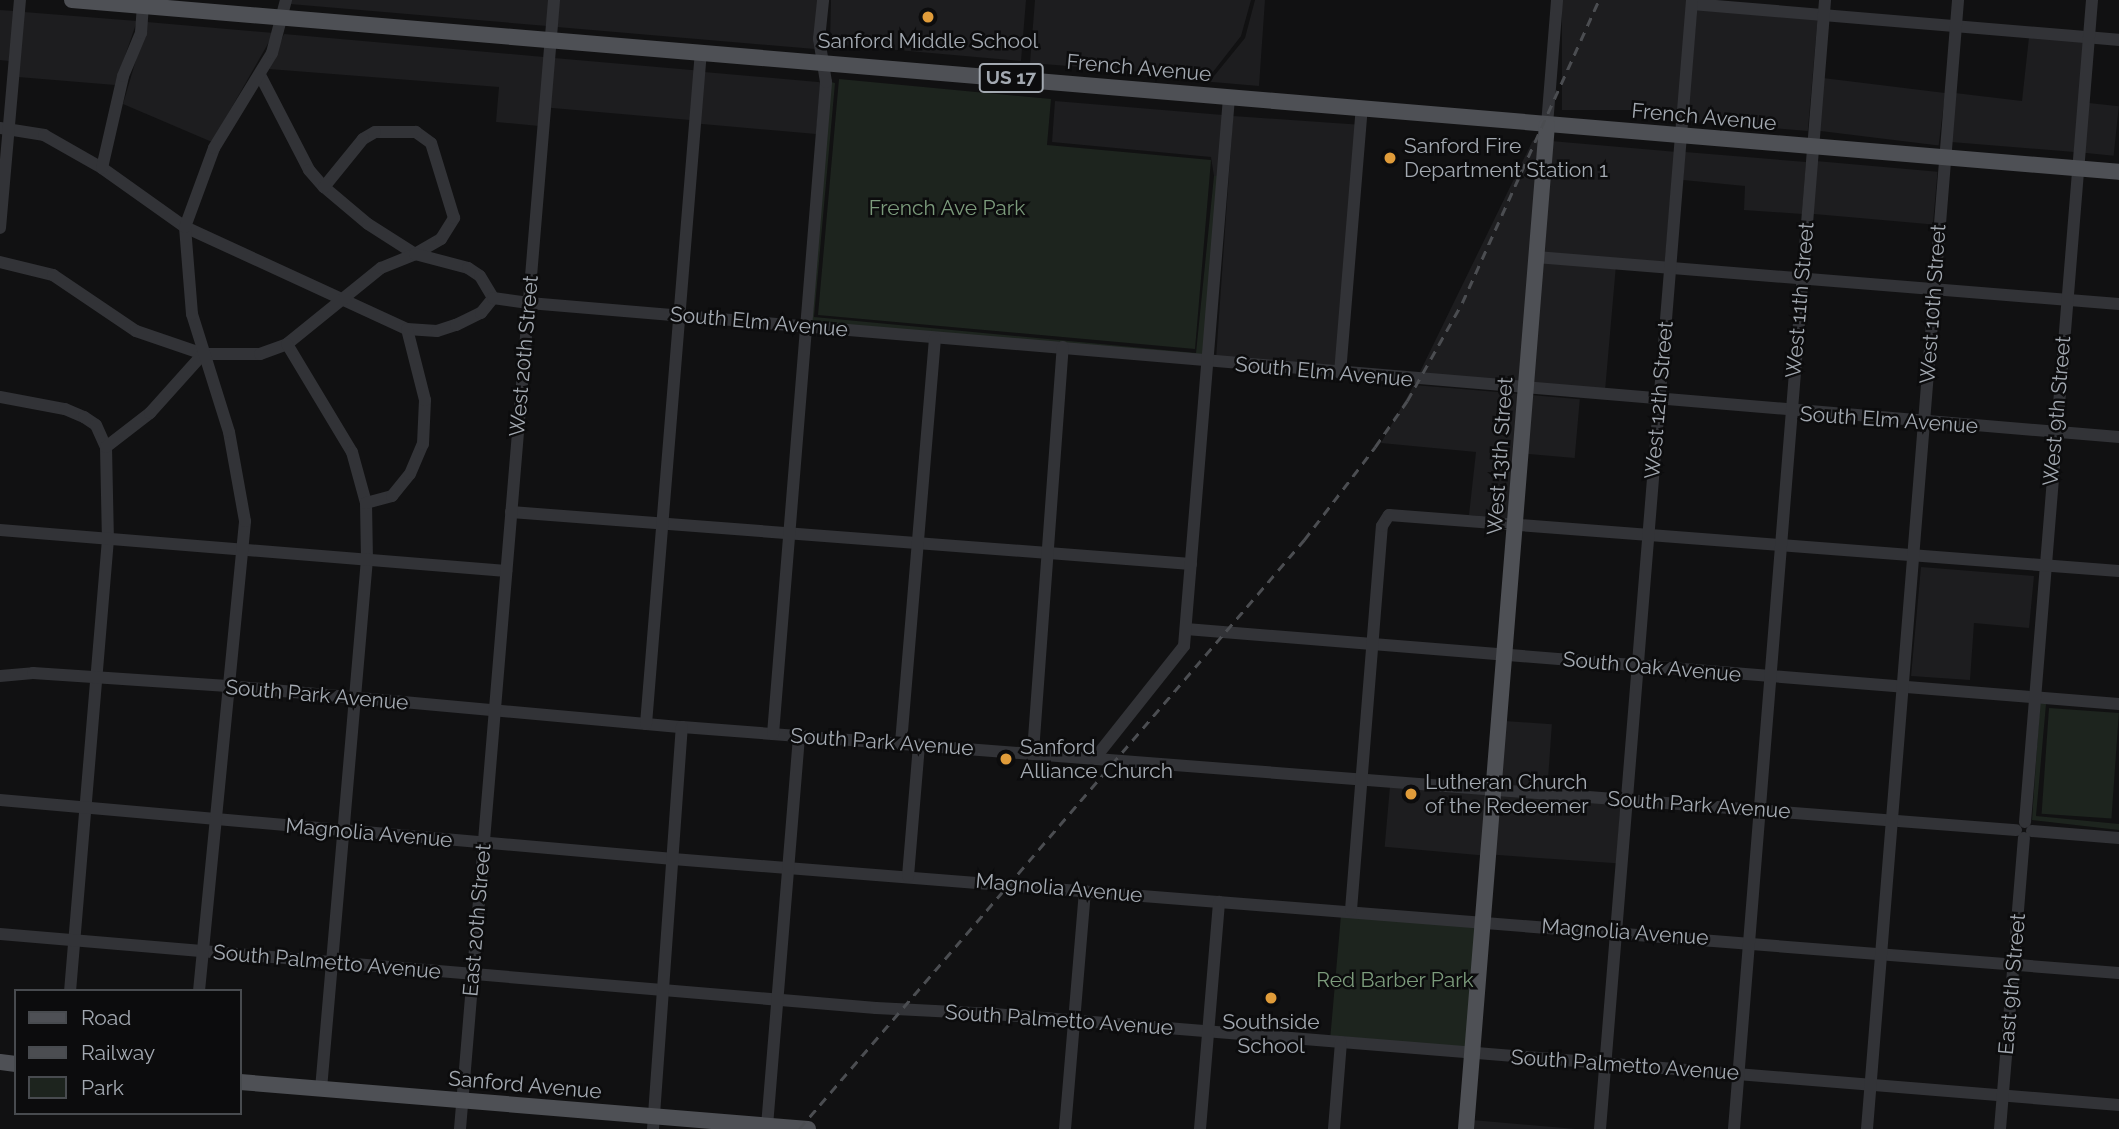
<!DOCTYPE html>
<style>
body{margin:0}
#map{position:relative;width:2119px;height:1129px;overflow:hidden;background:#111112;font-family:Raleway,sans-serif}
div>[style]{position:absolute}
.built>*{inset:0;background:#1d1d1f;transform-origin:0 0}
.green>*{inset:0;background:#1d241e;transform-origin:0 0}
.minor>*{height:12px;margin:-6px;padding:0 6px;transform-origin:6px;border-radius:6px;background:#323337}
.major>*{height:16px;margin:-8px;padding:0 8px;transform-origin:8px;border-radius:8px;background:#4e5055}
.rail>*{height:2.5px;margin-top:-1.25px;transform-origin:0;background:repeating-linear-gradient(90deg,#4b4d51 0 9px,transparent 0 16px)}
.dots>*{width:19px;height:19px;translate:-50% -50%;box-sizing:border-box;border:4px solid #0c0c0d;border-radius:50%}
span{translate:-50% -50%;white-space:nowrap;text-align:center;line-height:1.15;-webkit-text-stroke:5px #0c0c0d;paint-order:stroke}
.shield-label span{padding:2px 5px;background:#0c0c0d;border:2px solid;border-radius:5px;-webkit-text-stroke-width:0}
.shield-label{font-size:19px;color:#a3a9b1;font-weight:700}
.poi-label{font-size:21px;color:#a3a9b1}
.left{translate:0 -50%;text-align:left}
.street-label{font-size:21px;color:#a3a9b1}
.park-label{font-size:21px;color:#7c9b7c}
.legend{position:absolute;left:14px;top:989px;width:228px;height:126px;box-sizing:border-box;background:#0c0c0d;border:2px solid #484b4f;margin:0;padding:9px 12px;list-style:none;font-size:21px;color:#a3a9b1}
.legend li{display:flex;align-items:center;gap:14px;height:35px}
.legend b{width:35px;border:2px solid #484b4f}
</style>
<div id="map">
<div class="built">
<i style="clip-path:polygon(291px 0,549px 0,547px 26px,290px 4px)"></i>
<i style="clip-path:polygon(559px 0,818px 0,815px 49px,557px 27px)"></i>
<i style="clip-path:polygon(831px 0,1026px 0,1021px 61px,830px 44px)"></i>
<i style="clip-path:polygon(1035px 0,1251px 0,1241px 36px,1209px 77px,1030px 63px)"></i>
<i style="clip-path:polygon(1255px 0,1265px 0,1259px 86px,1107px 73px,1210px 81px,1245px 38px)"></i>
<i style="left:1562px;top:0;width:125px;height:110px"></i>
<i style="left:1697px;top:9px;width:121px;height:112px;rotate:5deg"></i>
<i style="clip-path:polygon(0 10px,14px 11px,9px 61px,0 60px)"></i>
<i style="clip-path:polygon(24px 12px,137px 21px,115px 85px,18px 77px)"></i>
<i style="clip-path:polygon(147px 22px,274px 33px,212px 142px,123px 104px)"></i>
<i style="clip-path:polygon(284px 34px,544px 57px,539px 126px,496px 122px,499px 87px,269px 69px)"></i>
<i style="clip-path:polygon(2029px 37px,2084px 42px,2074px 152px,1951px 142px,1955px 93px,2022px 101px)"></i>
<i style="left:554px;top:58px;width:141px;height:50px;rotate:5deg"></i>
<i style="left:704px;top:72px;width:117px;height:52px;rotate:5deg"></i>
<i style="left:1823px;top:78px;width:123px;height:53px;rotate:7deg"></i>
<i style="clip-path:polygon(1055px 101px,1223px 115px,1219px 176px,1214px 176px,1211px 157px,1052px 142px)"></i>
<i style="left:2089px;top:103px;width:30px;height:50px;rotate:6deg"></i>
<i style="left:1233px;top:116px;width:123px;height:243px;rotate:4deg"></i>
<i style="clip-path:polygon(1533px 140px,1541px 140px,1522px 385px,1418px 376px)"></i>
<i style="left:1551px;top:141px;width:124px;height:112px;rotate:5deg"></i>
<i style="clip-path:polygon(1685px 152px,1806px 162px,1802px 214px,1744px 210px,1745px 186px,1683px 180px)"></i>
<i style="left:1816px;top:161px;width:122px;height:53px;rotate:5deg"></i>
<i style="left:1541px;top:262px;width:75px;height:124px;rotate:5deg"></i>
<i style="clip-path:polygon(1414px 385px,1521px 394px,1511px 519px,1469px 515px,1476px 452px,1381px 443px)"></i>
<i style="left:1531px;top:395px;width:49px;height:59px;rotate:5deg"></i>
<i style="clip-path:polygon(1921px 567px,2034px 576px,2029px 628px,1974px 623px,1970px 680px,1911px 676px)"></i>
<i style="left:1505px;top:721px;width:47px;height:65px;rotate:4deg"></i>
<i style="left:1390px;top:786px;width:99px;height:61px;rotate:5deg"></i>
<i style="left:1499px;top:795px;width:122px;height:60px;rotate:4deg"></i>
<i style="clip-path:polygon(1472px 1120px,1576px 1129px,1471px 1129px)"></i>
</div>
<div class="green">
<i style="clip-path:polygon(839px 79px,1051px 99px,1047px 145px,1211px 160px,1195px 349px,818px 315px)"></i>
<i style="clip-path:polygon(831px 82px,835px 83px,814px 317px,1196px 353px,1214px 176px,1219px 176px,1206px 357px,812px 322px)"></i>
<i style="clip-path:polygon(2040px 703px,2046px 704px,2036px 816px,2119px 824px,2119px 830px,2032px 820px)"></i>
<i style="left:2049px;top:708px;width:70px;height:106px;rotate:4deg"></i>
<i style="left:1341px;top:915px;width:136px;height:121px;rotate:5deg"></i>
</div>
<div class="minor">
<i style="left:1692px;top:4px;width:429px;rotate:4.8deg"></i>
<i style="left:260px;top:75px;width:107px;rotate:62.7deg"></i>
<i style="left:309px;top:170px;width:23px;rotate:49deg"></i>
<i style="left:324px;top:187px;width:57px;rotate:40.1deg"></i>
<i style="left:368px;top:224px;width:56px;rotate:32.6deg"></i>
<i style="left:415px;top:254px;width:30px;rotate:-30deg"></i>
<i style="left:441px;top:239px;width:25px;rotate:-58deg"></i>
<i style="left:454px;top:218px;width:78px;rotate:-107deg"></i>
<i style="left:431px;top:143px;width:19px;rotate:-144deg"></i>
<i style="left:416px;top:132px;width:41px;rotate:180deg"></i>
<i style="left:375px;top:132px;width:14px;rotate:150deg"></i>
<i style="left:363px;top:139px;width:62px;rotate:129.1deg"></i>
<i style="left:1547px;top:125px;width:125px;rotate:-85.4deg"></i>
<i style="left:0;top:128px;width:45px;rotate:9deg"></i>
<i style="left:44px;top:135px;width:67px;rotate:29.6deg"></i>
<i style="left:102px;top:168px;width:102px;rotate:35.4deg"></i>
<i style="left:185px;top:227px;width:244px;rotate:24.7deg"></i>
<i style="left:407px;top:329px;width:30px;rotate:4deg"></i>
<i style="left:437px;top:331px;width:20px;rotate:-18deg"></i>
<i style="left:456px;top:325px;width:28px;rotate:-26deg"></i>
<i style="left:481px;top:313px;width:19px;rotate:-51deg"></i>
<i style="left:102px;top:168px;width:94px;rotate:-77.1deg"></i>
<i style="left:123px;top:76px;width:47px;rotate:-67.3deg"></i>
<i style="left:141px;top:33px;width:27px;rotate:-86deg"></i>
<i style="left:0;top:228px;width:229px;rotate:-85deg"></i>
<i style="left:1536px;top:257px;width:585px;rotate:4.61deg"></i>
<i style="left:0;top:262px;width:55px;rotate:13.8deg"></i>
<i style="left:53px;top:275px;width:100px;rotate:34deg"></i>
<i style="left:136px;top:331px;width:71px;rotate:18.9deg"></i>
<i style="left:203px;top:354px;width:57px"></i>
<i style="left:260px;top:354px;width:29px;rotate:-20deg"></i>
<i style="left:287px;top:344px;width:121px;rotate:-39deg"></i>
<i style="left:381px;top:268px;width:37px;rotate:-22deg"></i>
<i style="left:415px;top:254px;width:55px;rotate:14.8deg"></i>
<i style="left:468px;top:268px;width:14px;rotate:34deg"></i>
<i style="left:480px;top:276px;width:26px;rotate:59deg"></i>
<i style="left:493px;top:298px;width:36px;rotate:8deg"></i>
<i style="left:529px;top:303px;width:1596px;rotate:4.82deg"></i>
<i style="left:287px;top:344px;width:126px;rotate:59deg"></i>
<i style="left:352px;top:452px;width:53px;rotate:74.6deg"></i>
<i style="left:366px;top:503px;width:56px;rotate:89deg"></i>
<i style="left:367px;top:559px;width:532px;rotate:94.96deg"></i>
<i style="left:1340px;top:373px;width:266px;rotate:-85.3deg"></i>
<i style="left:0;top:397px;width:66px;rotate:10.5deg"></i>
<i style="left:65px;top:409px;width:21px;rotate:23deg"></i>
<i style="left:84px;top:417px;width:14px;rotate:34deg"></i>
<i style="left:96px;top:425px;width:24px;rotate:66deg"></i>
<i style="left:106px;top:447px;width:92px;rotate:88.8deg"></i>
<i style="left:108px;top:539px;width:454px;rotate:94.8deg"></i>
<i style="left:106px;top:447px;width:56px;rotate:-37.7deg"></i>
<i style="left:150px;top:413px;width:79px;rotate:-48.1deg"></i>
<i style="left:366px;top:503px;width:27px;rotate:-15deg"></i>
<i style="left:392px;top:496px;width:28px;rotate:-51deg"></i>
<i style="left:410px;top:474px;width:33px;rotate:-67deg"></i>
<i style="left:423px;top:444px;width:44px;rotate:-87.4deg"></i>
<i style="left:425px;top:400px;width:73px;rotate:-104.2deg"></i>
<i style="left:511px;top:512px;width:682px;rotate:4.37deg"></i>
<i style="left:0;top:530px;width:508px;rotate:4.63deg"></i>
<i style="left:1186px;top:629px;width:936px;rotate:4.6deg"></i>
<i style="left:0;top:676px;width:33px;rotate:-5deg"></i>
<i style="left:33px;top:673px;width:195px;rotate:3.8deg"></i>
<i style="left:228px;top:686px;width:456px;rotate:5.2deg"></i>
<i style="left:682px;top:727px;width:1338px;rotate:4.42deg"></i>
<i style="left:646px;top:724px;width:675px;rotate:-85.33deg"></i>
<i style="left:773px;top:734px;width:654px;rotate:-85.35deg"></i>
<i style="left:826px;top:82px;width:44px;rotate:-99.2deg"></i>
<i style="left:819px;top:39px;width:39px;rotate:-84deg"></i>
<i style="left:901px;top:743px;width:406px;rotate:-85.2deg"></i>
<i style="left:1033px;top:752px;width:406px;rotate:-85.8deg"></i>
<i style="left:1095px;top:758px;width:143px;rotate:-51.5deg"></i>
<i style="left:1184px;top:646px;width:551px;rotate:-85.31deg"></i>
<i style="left:0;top:800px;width:676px;rotate:5.01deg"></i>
<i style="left:673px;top:859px;width:1450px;rotate:4.51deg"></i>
<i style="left:2025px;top:822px;width:825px;rotate:-85.34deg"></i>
<i style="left:2032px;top:831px;width:87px;rotate:4.6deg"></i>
<i style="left:908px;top:876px;width:132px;rotate:-85.2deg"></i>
<i style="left:1351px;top:910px;width:385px;rotate:-85.4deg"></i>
<i style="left:1382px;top:526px;width:13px;rotate:-58deg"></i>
<i style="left:1389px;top:515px;width:732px;rotate:4.39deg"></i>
<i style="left:0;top:934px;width:879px;rotate:4.83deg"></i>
<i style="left:876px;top:1008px;width:118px;rotate:2.9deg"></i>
<i style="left:994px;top:1014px;width:1129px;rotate:4.62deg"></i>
<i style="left:199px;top:991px;width:472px;rotate:-84.4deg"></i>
<i style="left:245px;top:521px;width:90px;rotate:-100.2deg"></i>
<i style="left:229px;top:432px;width:124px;rotate:-107.4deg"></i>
<i style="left:192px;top:314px;width:87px;rotate:-94.6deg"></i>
<i style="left:185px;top:227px;width:84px;rotate:-69.8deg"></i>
<i style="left:214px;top:148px;width:111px;rotate:-58.6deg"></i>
<i style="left:272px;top:53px;width:55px;rotate:-75.2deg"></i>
<i style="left:767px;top:1126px;width:391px;rotate:-85.3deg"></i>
<i style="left:460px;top:1129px;width:1133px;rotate:-85.24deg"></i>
<i style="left:653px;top:1129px;width:403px;rotate:-85.9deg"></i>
<i style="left:1065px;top:1129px;width:239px;rotate:-85.2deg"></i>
<i style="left:1200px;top:1129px;width:228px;rotate:-85.2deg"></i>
<i style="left:1334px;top:1129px;width:87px;rotate:-85.4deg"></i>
<i style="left:1600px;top:1129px;width:1133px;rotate:-85.34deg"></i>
<i style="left:1734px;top:1129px;width:1133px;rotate:-85.39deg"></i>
<i style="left:1867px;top:1129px;width:1133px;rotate:-85.39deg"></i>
<i style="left:2000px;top:1129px;width:292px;rotate:-85.3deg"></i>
</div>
<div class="major">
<i style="left:72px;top:0;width:2054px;rotate:4.8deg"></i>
<i style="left:0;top:1062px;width:16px;rotate:7deg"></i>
<i style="left:240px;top:1082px;width:570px;rotate:4.73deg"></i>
<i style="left:1466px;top:1129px;width:1007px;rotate:-85.39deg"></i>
</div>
<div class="rail">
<i style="left:799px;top:1129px;width:776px;rotate:-49.39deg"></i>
<i style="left:1304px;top:540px;width:117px;rotate:-52.6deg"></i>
<i style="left:1375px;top:447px;width:56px;rotate:-55.2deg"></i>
<i style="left:1407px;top:401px;width:112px;rotate:-60.7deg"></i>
<i style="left:1462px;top:303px;width:333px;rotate:-65.7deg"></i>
</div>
<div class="dots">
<i style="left:928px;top:17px;background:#e09c3a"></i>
<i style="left:1390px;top:158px;background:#e09c3a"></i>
<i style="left:1006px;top:759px;background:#e09c3a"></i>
<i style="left:1411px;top:794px;background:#e09c3a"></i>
<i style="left:1271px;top:998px;background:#e09c3a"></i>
</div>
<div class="shield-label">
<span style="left:1011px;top:78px">US 17</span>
</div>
<div class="poi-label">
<span style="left:928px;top:41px">Sanford Middle School</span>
<span class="left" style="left:1404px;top:158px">Sanford Fire<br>Department Station 1</span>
<span class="left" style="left:1020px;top:759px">Sanford<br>Alliance Church</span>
<span class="left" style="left:1425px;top:794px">Lutheran Church<br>of the Redeemer</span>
<span style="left:1271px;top:1034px">Southside<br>School</span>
</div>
<div class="street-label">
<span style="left:1139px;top:68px;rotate:5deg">French Avenue</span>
<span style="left:1704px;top:117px;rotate:5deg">French Avenue</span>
<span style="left:1800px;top:300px;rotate:-85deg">West 11th Street</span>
<span style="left:1933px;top:304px;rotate:-86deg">West 10th Street</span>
<span style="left:759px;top:322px;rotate:5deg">South Elm Avenue</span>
<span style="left:524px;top:356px;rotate:-85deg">West 20th Street</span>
<span style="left:1324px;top:372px;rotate:5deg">South Elm Avenue</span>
<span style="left:1659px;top:400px;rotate:-85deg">West 12th Street</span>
<span style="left:2057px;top:411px;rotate:-85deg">West 9th Street</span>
<span style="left:1889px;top:420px;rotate:4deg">South Elm Avenue</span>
<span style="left:1500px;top:456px;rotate:-86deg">West 13th Street</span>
<span style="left:1652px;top:667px;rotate:5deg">South Oak Avenue</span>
<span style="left:317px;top:695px;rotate:5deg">South Park Avenue</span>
<span style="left:882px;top:742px;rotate:4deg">South Park Avenue</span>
<span style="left:1699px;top:805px;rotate:4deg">South Park Avenue</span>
<span style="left:369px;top:833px;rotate:5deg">Magnolia Avenue</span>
<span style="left:1059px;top:888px;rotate:5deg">Magnolia Avenue</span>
<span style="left:477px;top:920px;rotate:-85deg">East 20th Street</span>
<span style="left:1625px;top:932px;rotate:4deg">Magnolia Avenue</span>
<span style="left:327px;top:962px;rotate:5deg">South Palmetto Avenue</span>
<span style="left:2012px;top:984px;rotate:-85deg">East 9th Street</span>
<span style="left:1059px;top:1020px;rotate:4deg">South Palmetto Avenue</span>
<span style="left:1625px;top:1065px;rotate:4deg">South Palmetto Avenue</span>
<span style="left:525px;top:1085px;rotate:5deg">Sanford Avenue</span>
</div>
<div class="park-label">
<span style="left:947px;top:208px">French Ave Park</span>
<span style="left:1395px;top:980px">Red Barber Park</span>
</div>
<ul class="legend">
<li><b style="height:9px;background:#4e5055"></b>Road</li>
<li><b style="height:9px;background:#4b4d51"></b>Railway</li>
<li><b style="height:19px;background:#1d241e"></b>Park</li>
</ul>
</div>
